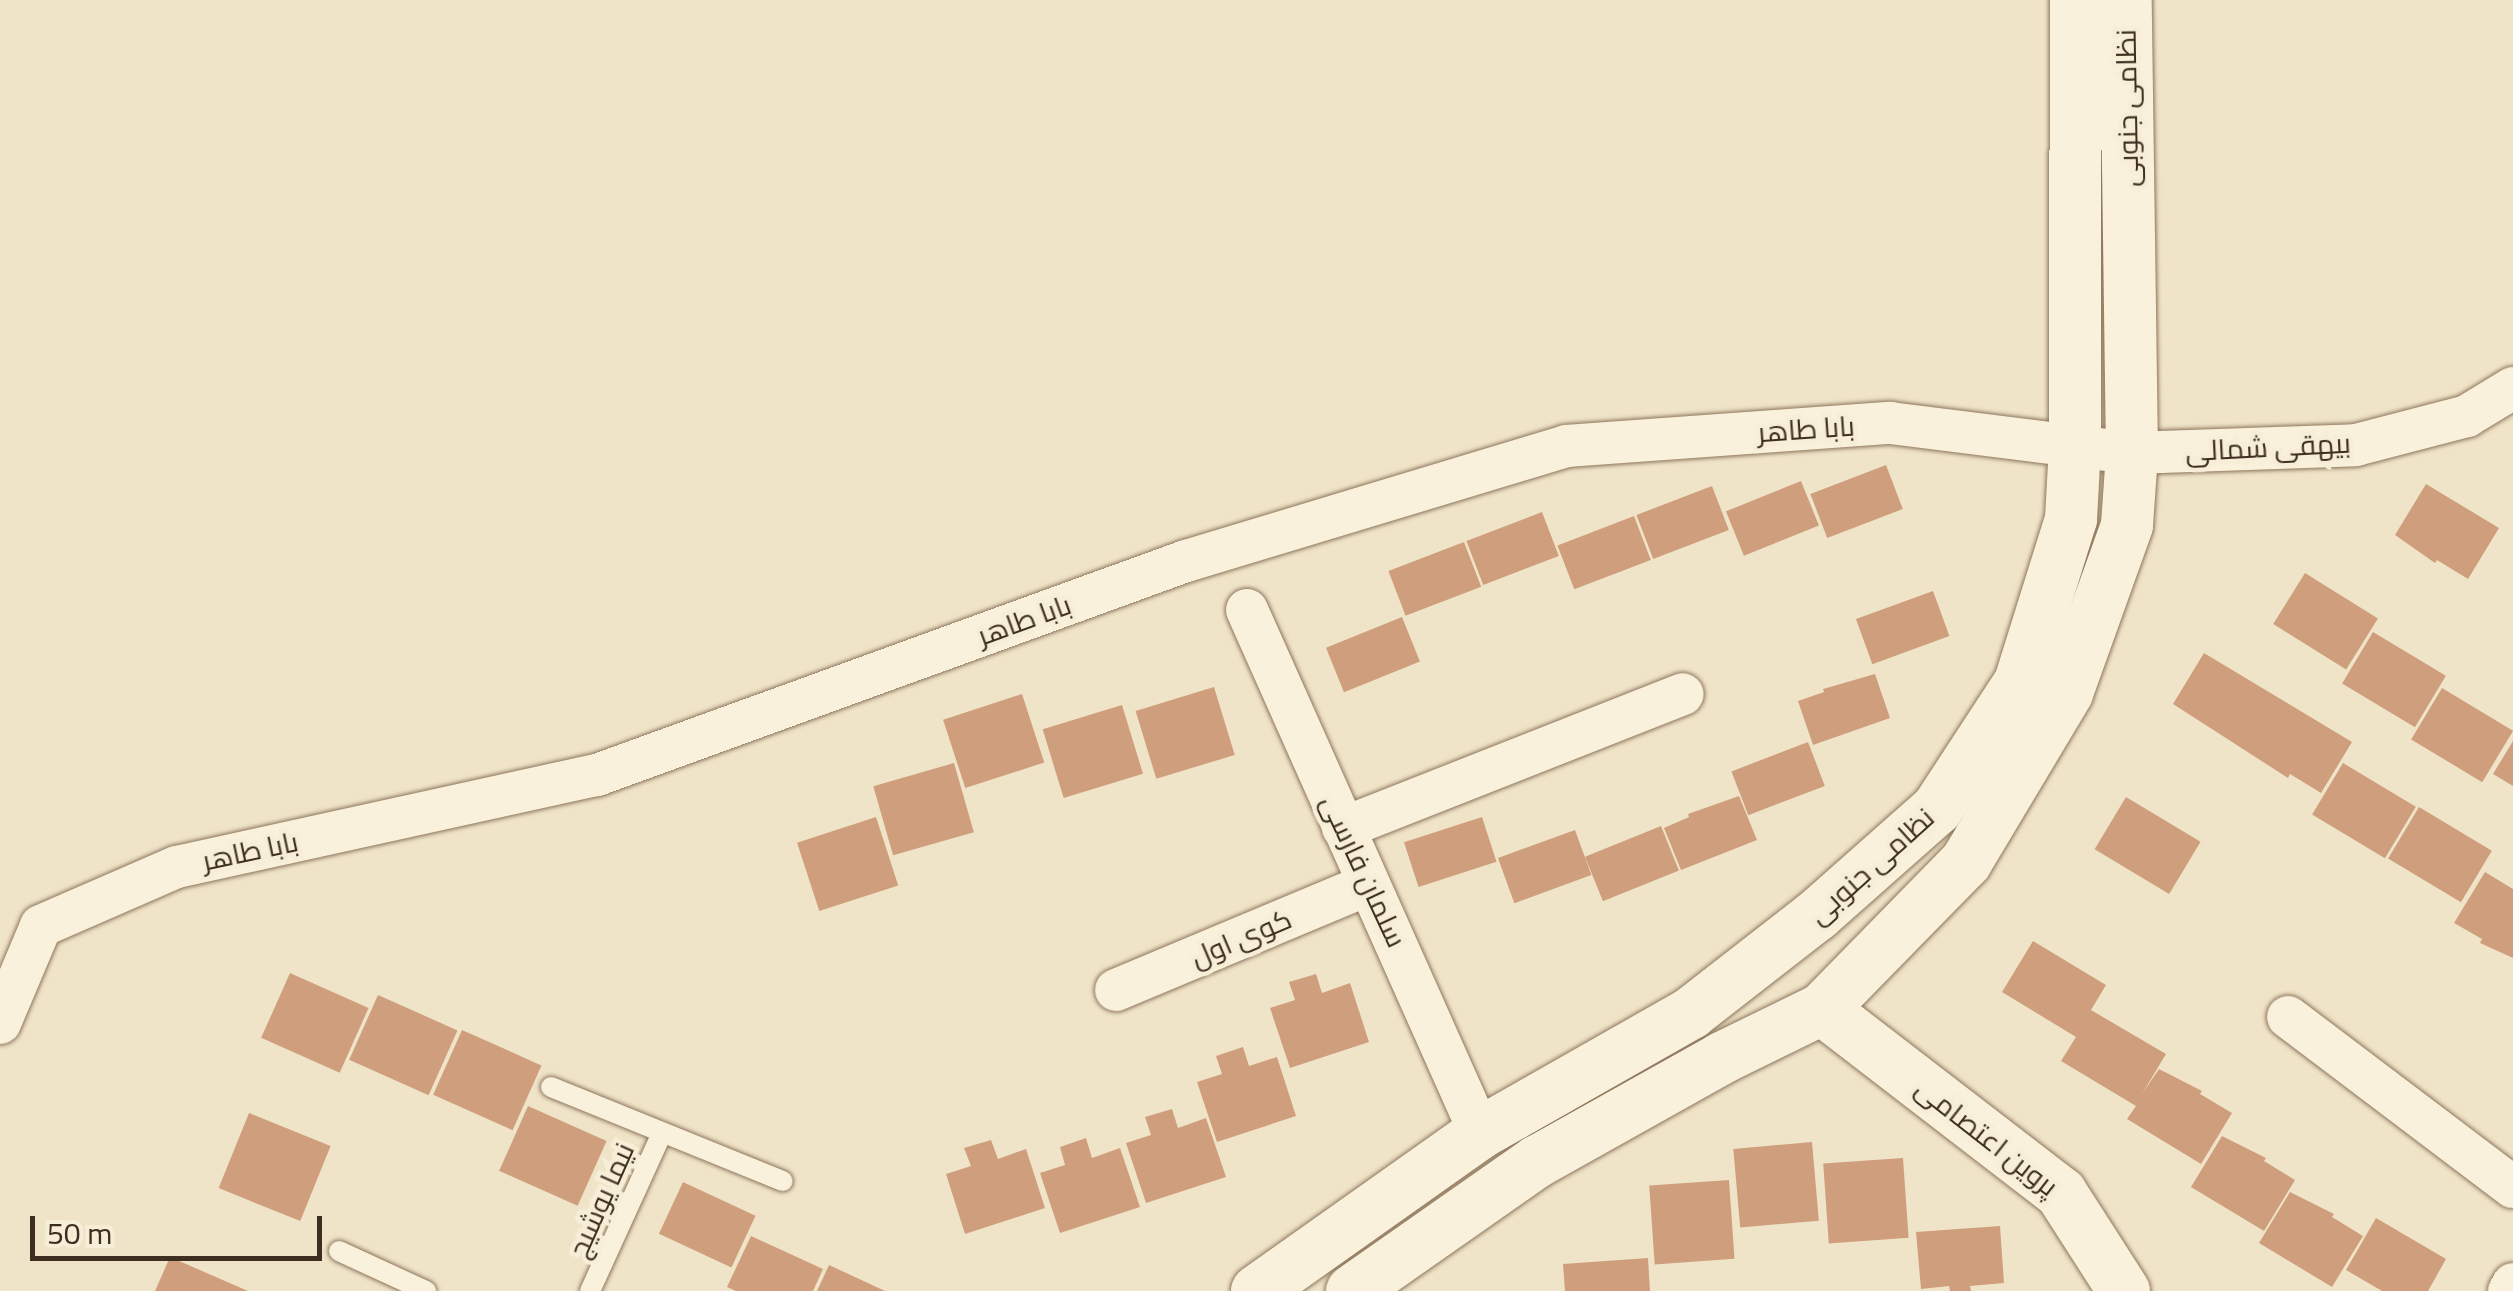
<!DOCTYPE html>
<meta charset="utf-8">
<style>
body{margin:0}
#map{position:relative;width:2513px;height:1291px;overflow:hidden;background:#f0e4c8;font-family:Georgia,Cairo,serif}
div>[style]{position:absolute}
.building>*{inset:0;background:#cf9f7d;transform-origin:0 0}
.roads{filter:drop-shadow(0 0 2px #8d765c) drop-shadow(0 0 2px #8d765c)}
.service>*{height:20px;margin:-10px;padding:0 10px;transform-origin:10px;border-radius:10px;background:#faf1dc}
.minor>*{height:42px;margin:-21px;padding:0 21px;transform-origin:21px;border-radius:21px;background:#faf1dc}
.tertiary>*{height:52px;margin:-26px;padding:0 26px;transform-origin:26px;border-radius:26px;background:#faf1dc}
span{translate:-50% -50%;white-space:nowrap;text-align:center;line-height:1.15;-webkit-text-stroke:9px #f7eed8;paint-order:stroke}
.street-label{font-size:28px;color:#3d2e20}
.scale{position:absolute;left:30px;top:1216px;width:292px;height:45px;box-sizing:border-box;border:5px solid #3d2e20;border-top:0;padding-left:12px;font-size:30px;line-height:35px;white-space:nowrap;color:#3d2e20;-webkit-text-stroke:8px #f7eed8;paint-order:stroke}
</style>
<div id="map">
<div class="building">
<i style="left:1886px;top:465px;width:47px;height:81px;rotate:69deg"></i>
<i style="left:1801px;top:481px;width:48px;height:81px;rotate:68deg"></i>
<i style="clip-path:polygon(2426px 484px,2499px 528px,2468px 579px,2437px 560px,2435px 563px,2395px 535px)"></i>
<i style="left:1712px;top:486px;width:47px;height:81px;rotate:69deg"></i>
<i style="left:1542px;top:512px;width:47px;height:81px;rotate:69deg"></i>
<i style="left:1634px;top:516px;width:47px;height:82px;rotate:69deg"></i>
<i style="left:1464px;top:542px;width:48px;height:81px;rotate:69deg"></i>
<i style="left:2305px;top:573px;width:86px;height:60px;rotate:32deg"></i>
<i style="left:1933px;top:591px;width:48px;height:82px;rotate:70deg"></i>
<i style="left:1402px;top:617px;width:48px;height:82px;rotate:68deg"></i>
<i style="left:2373px;top:632px;width:85px;height:60px;rotate:31deg"></i>
<i style="clip-path:polygon(2204px 653px,2352px 742px,2321px 793px,2290px 774px,2288px 778px,2173px 704px)"></i>
<i style="clip-path:polygon(1875px 674px,1890px 718px,1813px 745px,1798px 701px,1824px 692px,1823px 689px)"></i>
<i style="left:1214px;top:687px;width:71px;height:82px;rotate:73deg"></i>
<i style="left:2442px;top:688px;width:83px;height:60px;rotate:31deg"></i>
<i style="left:1022px;top:694px;width:72px;height:83px;rotate:72deg"></i>
<i style="left:1122px;top:705px;width:72px;height:83px;rotate:73deg"></i>
<i style="clip-path:polygon(2513px 741px,2513px 786px,2493px 774px)"></i>
<i style="left:1808px;top:742px;width:47px;height:82px;rotate:69deg"></i>
<i style="left:954px;top:763px;width:72px;height:84px;rotate:74deg"></i>
<i style="left:2343px;top:763px;width:85px;height:60px;rotate:31deg"></i>
<i style="clip-path:polygon(1739px 796px,1757px 840px,1681px 870px,1664px 828px,1689px 817px,1688px 814px)"></i>
<i style="left:2126px;top:797px;width:87px;height:61px;rotate:31deg"></i>
<i style="left:2419px;top:807px;width:85px;height:60px;rotate:31deg"></i>
<i style="left:876px;top:817px;width:72px;height:83px;rotate:72deg"></i>
<i style="left:1482px;top:817px;width:47px;height:82px;rotate:72deg"></i>
<i style="left:1661px;top:826px;width:48px;height:82px;rotate:68deg"></i>
<i style="left:1575px;top:830px;width:48px;height:82px;rotate:70deg"></i>
<i style="clip-path:polygon(2485px 872px,2513px 889px,2513px 958px,2480px 943px,2482px 939px,2454px 923px)"></i>
<i style="clip-path:polygon(2033px 941px,2106px 985px,2091px 1010px,2166px 1054px,2142px 1094px,2159px 1069px,2202px 1091px,2200px 1094px,2232px 1113px,2201px 1164px,2127px 1119px,2136px 1106px,2061px 1061px,2076px 1037px,2002px 992px)"></i>
<i style="left:290px;top:973px;width:86px;height:71px;rotate:24deg"></i>
<i style="clip-path:polygon(1316px 974px,1322px 993px,1350px 983px,1369px 1042px,1290px 1068px,1270px 1008px,1295px 1000px,1289px 982px)"></i>
<i style="left:378px;top:995px;width:87px;height:71px;rotate:24deg"></i>
<i style="left:462px;top:1030px;width:87px;height:71px;rotate:24deg"></i>
<i style="clip-path:polygon(1243px 1047px,1249px 1066px,1277px 1057px,1296px 1116px,1217px 1142px,1197px 1082px,1222px 1074px,1216px 1056px)"></i>
<i style="left:528px;top:1106px;width:86px;height:71px;rotate:24deg"></i>
<i style="clip-path:polygon(1172px 1109px,1178px 1128px,1206px 1118px,1226px 1177px,1146px 1203px,1126px 1143px,1151px 1135px,1145px 1117px)"></i>
<i style="left:249px;top:1113px;width:88px;height:81px;rotate:22deg"></i>
<i style="clip-path:polygon(2222px 1136px,2266px 1158px,2264px 1161px,2295px 1180px,2264px 1231px,2191px 1187px)"></i>
<i style="clip-path:polygon(1086px 1138px,1092px 1158px,1120px 1148px,1140px 1207px,1060px 1233px,1040px 1173px,1065px 1165px,1060px 1147px)"></i>
<i style="clip-path:polygon(991px 1140px,998px 1159px,1026px 1149px,1045px 1208px,965px 1234px,946px 1174px,971px 1166px,964px 1148px)"></i>
<i style="left:1812px;top:1142px;width:79px;height:79px;rotate:85deg"></i>
<i style="left:1903px;top:1158px;width:80px;height:80px;rotate:86deg"></i>
<i style="left:1729px;top:1180px;width:79px;height:80px;rotate:86deg"></i>
<i style="left:683px;top:1182px;width:80px;height:57px;rotate:25deg"></i>
<i style="clip-path:polygon(2290px 1192px,2334px 1214px,2332px 1217px,2363px 1236px,2332px 1287px,2259px 1243px)"></i>
<i style="clip-path:polygon(2376px 1218px,2446px 1259px,2428px 1291px,2382px 1291px,2346px 1270px)"></i>
<i style="clip-path:polygon(2000px 1226px,2004px 1283px,1970px 1286px,1971px 1291px,1950px 1291px,1949px 1286px,1921px 1289px,1916px 1232px)"></i>
<i style="clip-path:polygon(751px 1236px,823px 1269px,813px 1291px,736px 1291px,727px 1287px)"></i>
<i style="clip-path:polygon(170px 1257px,248px 1291px,155px 1291px)"></i>
<i style="clip-path:polygon(1648px 1258px,1650px 1291px,1565px 1291px,1563px 1264px)"></i>
<i style="clip-path:polygon(829px 1265px,885px 1291px,817px 1291px)"></i>
</div>
<div class="roads">
<div class="service">
<i style="left:551px;top:1087px;width:250px;rotate:22.1deg"></i>
<i style="left:339px;top:1251px;width:96px;rotate:24.7deg"></i>
<i style="left:590px;top:1291px;width:174px;rotate:-65.5deg"></i>
</div>
<div class="minor">
<i style="left:1247px;top:610px;width:573px;rotate:65.99deg"></i>
<i style="left:1343px;top:828px;width:365px;rotate:-21.5deg"></i>
<i style="left:1116px;top:990px;width:272px;rotate:-22.7deg"></i>
<i style="left:2288px;top:1017px;width:282px;rotate:37.1deg"></i>
<i style="left:0;top:1023px;width:105px;rotate:-67.1deg"></i>
<i style="left:41px;top:926px;width:148px;rotate:-23.5deg"></i>
<i style="left:177px;top:867px;width:430px;rotate:-12.4deg"></i>
<i style="left:597px;top:775px;width:627px;rotate:-19.97deg"></i>
<i style="left:1186px;top:561px;width:397px;rotate:-16.8deg"></i>
<i style="left:1566px;top:446px;width:325px;rotate:-4.1deg"></i>
<i style="left:1890px;top:423px;width:244px;rotate:7.1deg"></i>
<i style="left:2132px;top:453px;width:224px;rotate:-2deg"></i>
<i style="left:2356px;top:445px;width:115px;rotate:-14.6deg"></i>
<i style="left:2467px;top:416px;width:54px;rotate:-31.3deg"></i>
<i style="left:2509px;top:1291px;width:8px;rotate:-60deg"></i>
</div>
<div class="tertiary">
<i style="left:1822px;top:1009px;width:302px;rotate:37.6deg"></i>
<i style="left:2061px;top:1193px;width:117px;rotate:57.3deg"></i>
<i style="left:1257px;top:1291px;width:273px;rotate:-35.3deg"></i>
<i style="left:1480px;top:1133px;width:243px;rotate:-29.6deg"></i>
<i style="left:1691px;top:1013px;width:160px;rotate:-37.9deg"></i>
<i style="left:1817px;top:915px;width:160px;rotate:-41.5deg"></i>
<i style="left:1937px;top:809px;width:152px;rotate:-56.8deg"></i>
<i style="left:2020px;top:682px;width:171px;rotate:-72.6deg"></i>
<i style="left:2071px;top:519px;width:73px;rotate:-86.9deg"></i>
<i style="left:2075px;top:446px;width:446px;rotate:-89.9deg"></i>
<i style="left:1352px;top:1291px;width:227px;rotate:-35deg"></i>
<i style="left:1538px;top:1161px;width:211px;rotate:-29.2deg"></i>
<i style="left:1722px;top:1058px;width:111px;rotate:-26.1deg"></i>
<i style="left:1822px;top:1009px;width:206px;rotate:-45.6deg"></i>
<i style="left:1966px;top:862px;width:197px;rotate:-59.1deg"></i>
<i style="left:2067px;top:693px;width:178px;rotate:-70.3deg"></i>
<i style="left:2127px;top:525px;width:72px;rotate:-86deg"></i>
<i style="left:2132px;top:453px;width:453px;rotate:-90.8deg"></i>
</div>
</div>
<div class="street-label">
<span style="left:2127px;top:108px;rotate:-91deg">نظامی جنوبی</span>
<span style="left:1806px;top:429px;rotate:-4deg">بابا طاهر</span>
<span style="left:2268px;top:447px;rotate:-3deg">بیهقی شمالی</span>
<span style="left:1024px;top:620px;rotate:-20deg">بابا طاهر</span>
<span style="left:250px;top:851px;rotate:-12deg">بابا طاهر</span>
<span style="left:1871px;top:866px;rotate:-42deg">نظامی جنوبی</span>
<span style="left:1364px;top:871px;rotate:65deg">سلمان فارسی</span>
<span style="left:1241px;top:938px;rotate:-23deg">کوی اول</span>
<span style="left:1987px;top:1137px;rotate:38deg">پروین اعتصامی</span>
<span style="left:601px;top:1200px;rotate:-66deg">نیما یوشیج</span>
</div>
<div class="scale">50 m</div>
</div>
